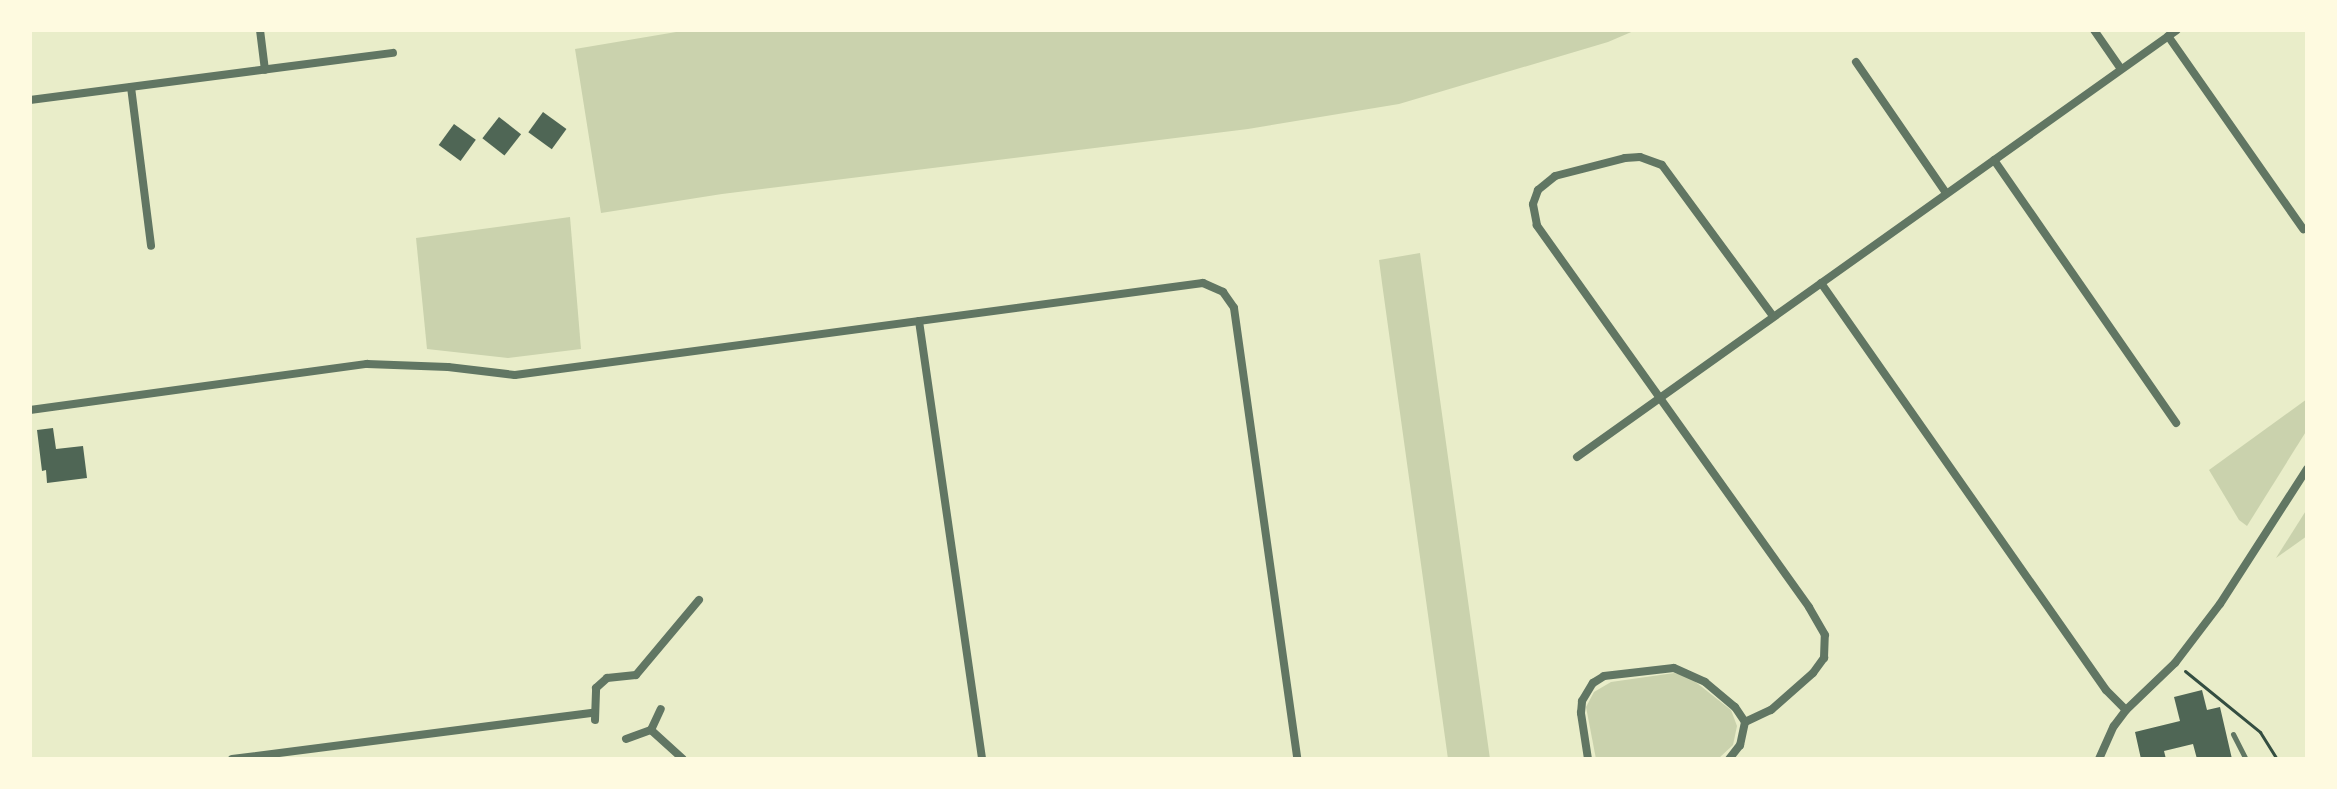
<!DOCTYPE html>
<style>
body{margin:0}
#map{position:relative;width:2337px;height:789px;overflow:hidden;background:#e9edc9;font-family:Ubuntu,sans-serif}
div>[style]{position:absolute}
.green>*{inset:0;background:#cad2ad}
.building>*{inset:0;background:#4f6655;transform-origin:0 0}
.path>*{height:3px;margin:-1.5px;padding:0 1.5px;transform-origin:1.5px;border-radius:1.5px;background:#344e41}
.service>*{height:5px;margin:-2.5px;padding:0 2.5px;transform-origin:2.5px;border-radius:2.5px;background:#617663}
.minor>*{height:8px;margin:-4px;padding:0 4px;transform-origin:4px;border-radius:4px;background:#617663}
span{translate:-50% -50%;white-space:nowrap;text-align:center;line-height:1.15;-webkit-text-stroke:6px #fefae0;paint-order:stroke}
.frame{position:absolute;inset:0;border:32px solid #fefae0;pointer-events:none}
</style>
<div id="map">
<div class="green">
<i style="clip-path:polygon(688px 30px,1636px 30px,1608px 42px,1399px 104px,1248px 129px,722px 194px,601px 213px,575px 49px)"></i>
<i style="clip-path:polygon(570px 217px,581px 349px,508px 358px,427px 349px,416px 238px)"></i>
<i style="clip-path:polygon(1420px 253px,1437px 378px,1490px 759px,1448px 759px,1382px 283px,1379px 260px)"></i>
<i style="clip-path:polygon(2307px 399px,2307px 430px,2247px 526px,2239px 520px,2209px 470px)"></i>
<i style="clip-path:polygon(2307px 509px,2307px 536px,2276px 558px)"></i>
<i style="clip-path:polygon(1674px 673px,1688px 676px,1731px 710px,1737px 726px,1733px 745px,1718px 759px,1596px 759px,1586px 707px,1594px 692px,1611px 682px)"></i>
</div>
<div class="building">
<i style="left:543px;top:112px;width:29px;height:25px;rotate:36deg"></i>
<i style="left:499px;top:117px;width:28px;height:27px;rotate:38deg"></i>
<i style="left:454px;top:124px;width:27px;height:26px;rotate:36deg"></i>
<i style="clip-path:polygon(53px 428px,56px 449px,83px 446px,87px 478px,47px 483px,46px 470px,42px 471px,37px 430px)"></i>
<i style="clip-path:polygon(2202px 690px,2207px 710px,2220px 707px,2232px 759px,2197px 759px,2193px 744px,2164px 751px,2166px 759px,2141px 759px,2135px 732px,2180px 721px,2174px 697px)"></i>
</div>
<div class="path">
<i style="left:2185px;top:671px;width:97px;rotate:39.1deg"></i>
<i style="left:2260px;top:732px;width:32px;rotate:58deg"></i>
</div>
<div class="service">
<i style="left:2233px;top:734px;width:28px;rotate:63deg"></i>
</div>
<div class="minor">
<i style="left:260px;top:30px;width:40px;rotate:82.9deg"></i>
<i style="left:2094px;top:30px;width:47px;rotate:55.3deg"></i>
<i style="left:2168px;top:36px;width:236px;rotate:55deg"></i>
<i style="left:1856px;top:62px;width:159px;rotate:55.5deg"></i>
<i style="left:131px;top:87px;width:160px;rotate:82.8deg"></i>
<i style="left:30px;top:100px;width:366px;rotate:-7.4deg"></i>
<i style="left:1994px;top:160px;width:320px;rotate:55.3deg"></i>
<i style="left:1821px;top:283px;width:497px;rotate:55deg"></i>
<i style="left:2106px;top:690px;width:28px;rotate:45deg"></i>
<i style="left:919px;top:321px;width:443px;rotate:81.8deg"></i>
<i style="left:30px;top:410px;width:340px;rotate:-7.8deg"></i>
<i style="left:367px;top:364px;width:81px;rotate:2.1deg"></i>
<i style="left:448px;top:367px;width:67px;rotate:6.8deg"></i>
<i style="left:515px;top:375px;width:694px;rotate:-7.62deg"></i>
<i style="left:1203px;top:283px;width:22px;rotate:24deg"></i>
<i style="left:1223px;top:292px;width:19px;rotate:55deg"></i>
<i style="left:1234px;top:308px;width:455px;rotate:82deg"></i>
<i style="left:1577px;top:457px;width:736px;rotate:-35.44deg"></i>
<i style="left:595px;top:720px;width:32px;rotate:-88deg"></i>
<i style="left:596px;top:688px;width:15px;rotate:-42deg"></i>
<i style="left:607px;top:678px;width:29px;rotate:-6deg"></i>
<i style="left:636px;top:675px;width:98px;rotate:-50deg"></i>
<i style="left:1745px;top:722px;width:29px;rotate:-25deg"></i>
<i style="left:1771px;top:710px;width:56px;rotate:-41.4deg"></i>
<i style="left:1813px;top:673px;width:19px;rotate:-54deg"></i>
<i style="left:1824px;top:658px;width:23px;rotate:-88deg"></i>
<i style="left:1825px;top:635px;width:32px;rotate:-120deg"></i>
<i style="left:1809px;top:607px;width:469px;rotate:-125.5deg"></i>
<i style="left:1537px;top:225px;width:21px;rotate:-101deg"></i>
<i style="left:1533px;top:204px;width:15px;rotate:-70deg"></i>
<i style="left:1538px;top:190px;width:22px;rotate:-39deg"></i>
<i style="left:1555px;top:176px;width:72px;rotate:-14.4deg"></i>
<i style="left:1625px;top:158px;width:15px;rotate:-4deg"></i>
<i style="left:1640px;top:157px;width:23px;rotate:20deg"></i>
<i style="left:1662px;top:165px;width:187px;rotate:53.7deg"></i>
<i style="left:651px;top:730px;width:23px;rotate:-65deg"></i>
<i style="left:626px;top:739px;width:27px;rotate:-20deg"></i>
<i style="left:651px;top:730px;width:43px;rotate:42.2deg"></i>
<i style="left:232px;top:759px;width:364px;rotate:-7.3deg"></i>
<i style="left:1588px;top:759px;width:47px;rotate:-98.7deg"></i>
<i style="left:1581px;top:713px;width:12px;rotate:-85deg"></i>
<i style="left:1582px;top:701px;width:21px;rotate:-59deg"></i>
<i style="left:1593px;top:683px;width:13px;rotate:-32deg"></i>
<i style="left:1604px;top:676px;width:70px;rotate:-6.5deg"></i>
<i style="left:1674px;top:668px;width:34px;rotate:24deg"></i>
<i style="left:1705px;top:682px;width:39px;rotate:40deg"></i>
<i style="left:1735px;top:707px;width:18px;rotate:56deg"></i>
<i style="left:1745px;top:722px;width:24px;rotate:102deg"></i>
<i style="left:1740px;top:745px;width:18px;rotate:128deg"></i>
<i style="left:2099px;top:759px;width:36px;rotate:-66deg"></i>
<i style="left:2114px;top:726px;width:20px;rotate:-53deg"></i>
<i style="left:2126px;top:710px;width:68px;rotate:-43.8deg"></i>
<i style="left:2175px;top:663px;width:74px;rotate:-52.7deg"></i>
<i style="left:2220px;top:604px;width:161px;rotate:-57.2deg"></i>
</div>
<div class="frame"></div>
</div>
